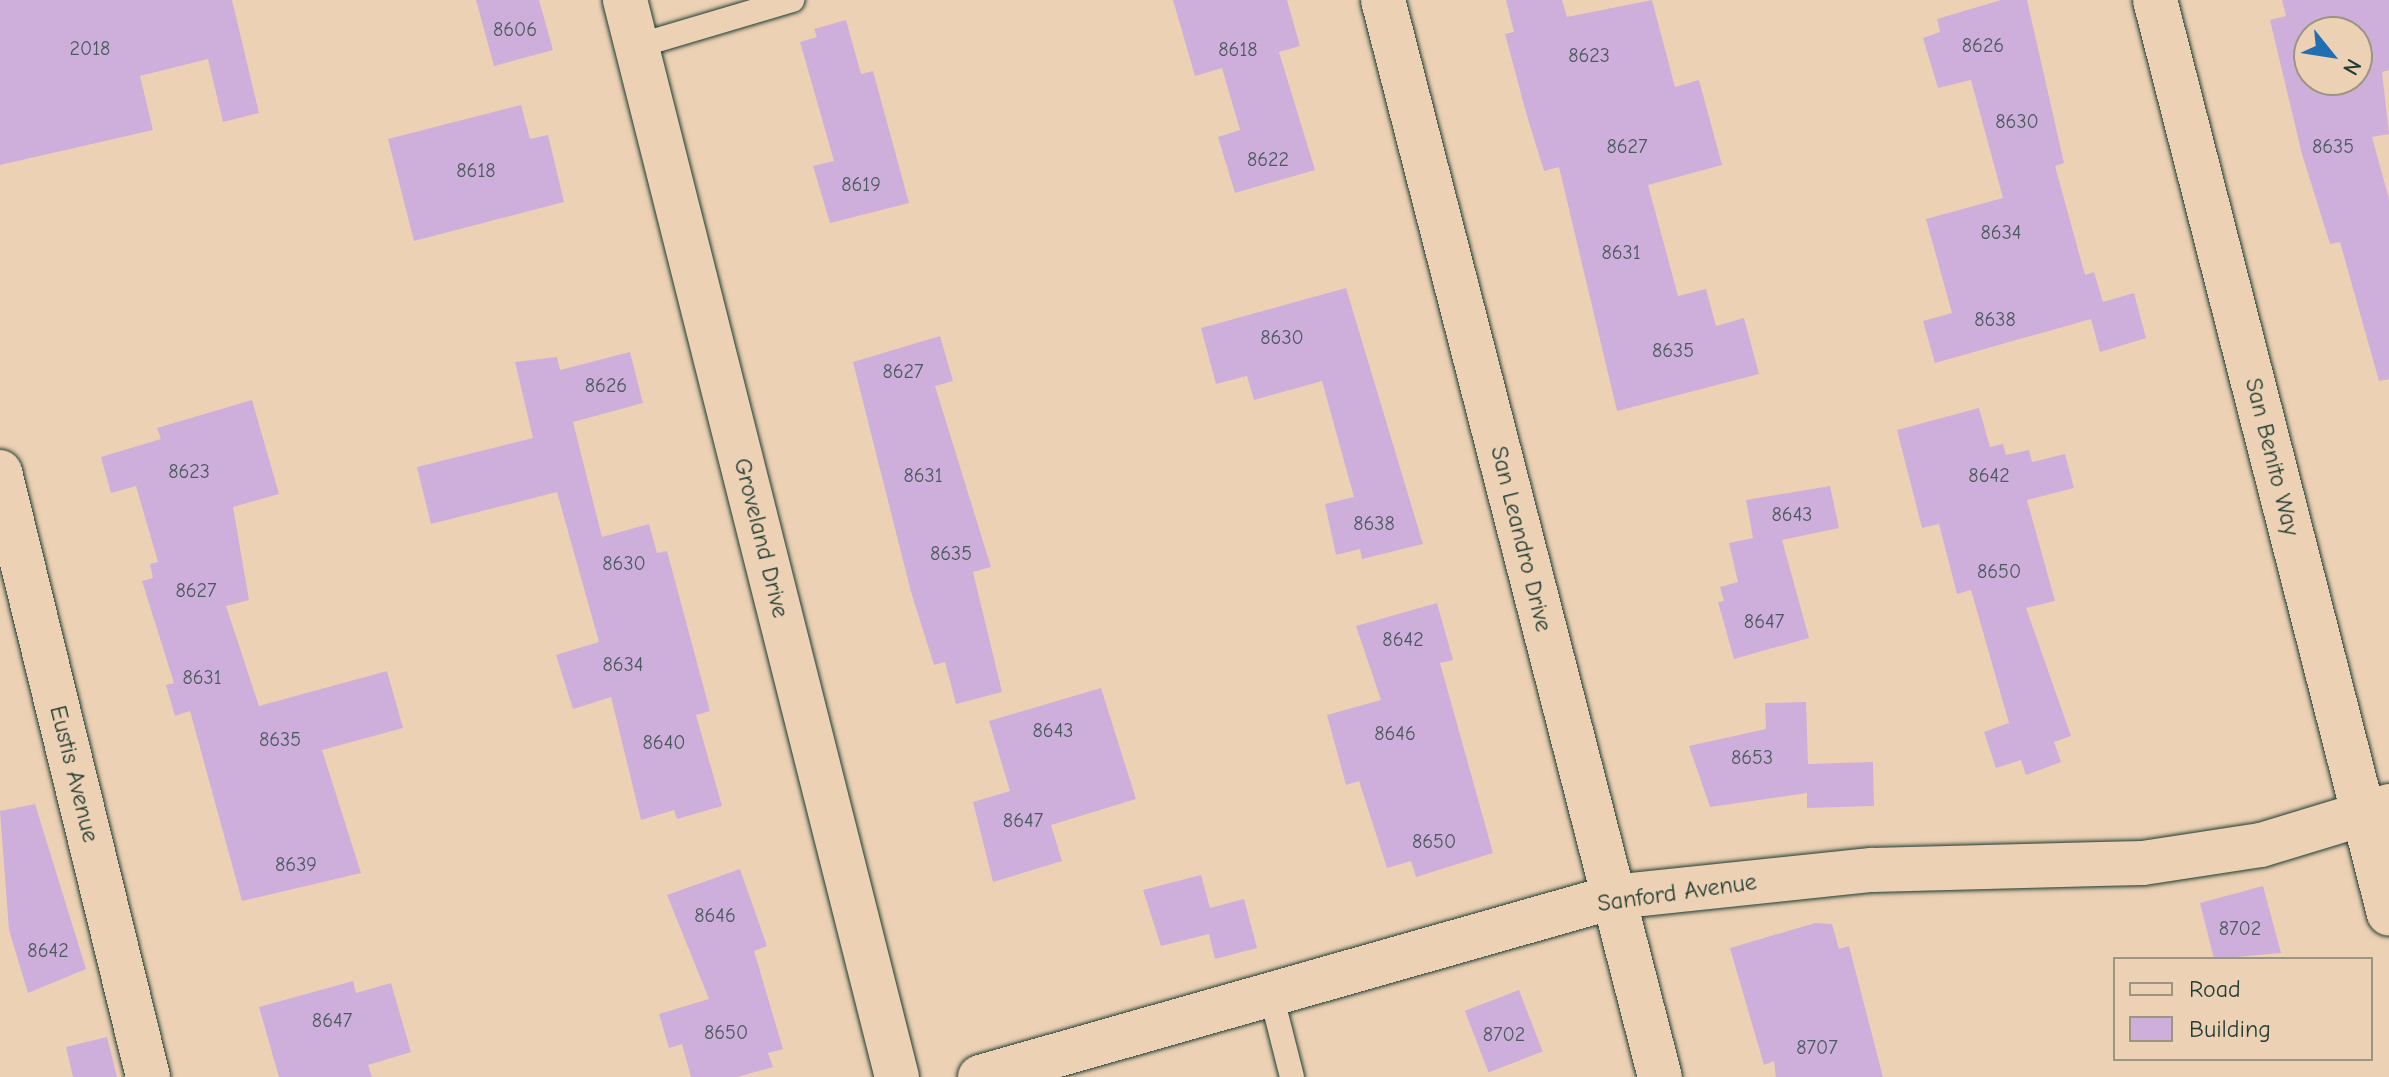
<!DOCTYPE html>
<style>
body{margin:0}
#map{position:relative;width:2389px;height:1077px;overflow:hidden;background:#edd1b4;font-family:"Comic Neue",sans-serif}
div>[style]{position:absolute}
.building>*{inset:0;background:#ceafdc;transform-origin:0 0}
.roads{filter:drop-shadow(0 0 2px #1f3d34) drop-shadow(0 0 2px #1f3d34)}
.lane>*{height:24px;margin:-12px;padding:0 12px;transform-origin:12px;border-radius:12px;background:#edd1b4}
.street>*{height:44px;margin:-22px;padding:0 22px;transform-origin:22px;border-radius:22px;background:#edd1b4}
span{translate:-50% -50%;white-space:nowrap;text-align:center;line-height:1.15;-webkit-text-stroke:6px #edd1b4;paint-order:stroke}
.number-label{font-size:20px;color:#4b5a5e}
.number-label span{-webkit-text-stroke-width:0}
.street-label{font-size:24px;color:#1f3d34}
.legend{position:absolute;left:2113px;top:957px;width:260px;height:104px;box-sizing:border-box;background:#edd1b4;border:2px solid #9b9681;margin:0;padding:10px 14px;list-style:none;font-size:24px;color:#1f3d34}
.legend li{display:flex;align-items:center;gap:16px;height:40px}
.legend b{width:40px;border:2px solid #9b9681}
.north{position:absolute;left:2293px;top:16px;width:80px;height:80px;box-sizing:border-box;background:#edd1b4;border:2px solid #9b9681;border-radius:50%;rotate:120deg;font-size:22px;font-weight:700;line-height:32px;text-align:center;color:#1f3d34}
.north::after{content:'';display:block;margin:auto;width:28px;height:36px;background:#1f6fb2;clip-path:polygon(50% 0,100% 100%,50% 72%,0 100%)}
</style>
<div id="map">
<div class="building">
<i style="clip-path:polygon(0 0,232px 0,259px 113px,223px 122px,208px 59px,140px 76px,153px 130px,0 165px)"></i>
<i style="clip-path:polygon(476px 0,539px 0,553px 50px,494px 66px)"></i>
<i style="clip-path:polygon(1173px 0,1287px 0,1300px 46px,1279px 52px,1315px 170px,1235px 193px,1218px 137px,1240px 130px,1222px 68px,1195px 76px)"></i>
<i style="clip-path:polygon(1506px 0,1562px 0,1567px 17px,1652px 0,1675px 87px,1699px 80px,1722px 165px,1648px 185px,1678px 296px,1706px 289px,1716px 326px,1744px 318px,1759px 374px,1617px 411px,1559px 167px,1544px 171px,1527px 116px,1505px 34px,1514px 32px)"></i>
<i style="clip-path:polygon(2001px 0,2027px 0,2064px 163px,2055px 166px,2085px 275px,2094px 272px,2103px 302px,2134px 293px,2146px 338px,2100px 352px,2091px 319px,1935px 363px,1923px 321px,1952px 313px,1926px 219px,2003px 198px,1971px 80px,1938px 88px,1923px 38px,1940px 32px,1937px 19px)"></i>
<i style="clip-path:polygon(evenodd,2282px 0,2389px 0,2389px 70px,2382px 72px,2389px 134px,2372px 137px,2389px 199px,2389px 379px,2379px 381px,2340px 242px,2330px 244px,2302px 154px,2270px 20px,2286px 16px,2282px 0,2309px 32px,2357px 32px,2357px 80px,2309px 80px,2309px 32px)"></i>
<i style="clip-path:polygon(846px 20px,861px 74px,873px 71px,909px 203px,830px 223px,813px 166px,834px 161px,800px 42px,817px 37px,814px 29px)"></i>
<i style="clip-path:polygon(521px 105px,530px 139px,548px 135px,564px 202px,414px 241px,388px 139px)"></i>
<i style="clip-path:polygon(1346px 288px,1423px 544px,1362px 559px,1360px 549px,1336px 555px,1325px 504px,1354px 497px,1322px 381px,1254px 400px,1247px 376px,1216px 384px,1201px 328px)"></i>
<i style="clip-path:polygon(940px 336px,953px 381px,935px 386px,991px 567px,973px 572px,1002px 692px,956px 704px,945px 662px,934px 665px,911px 592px,853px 362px)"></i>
<i style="clip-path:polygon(630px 352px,643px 403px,573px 422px,602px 537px,649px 524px,657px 553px,667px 551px,710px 711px,696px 715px,722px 806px,677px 819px,674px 810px,641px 820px,611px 697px,573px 709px,556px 655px,599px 642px,557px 492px,431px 524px,417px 467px,533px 438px,515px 362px,557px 357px,560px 370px)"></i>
<i style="clip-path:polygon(252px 400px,279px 494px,233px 507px,249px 600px,226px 606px,259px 706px,387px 671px,403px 728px,322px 750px,361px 873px,242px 901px,190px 711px,175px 716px,166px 685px,174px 683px,142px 581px,153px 578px,150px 564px,158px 562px,136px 486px,111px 493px,101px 457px,161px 439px,157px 428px)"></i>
<i style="clip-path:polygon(1979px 408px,1990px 447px,2003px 444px,2006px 455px,2029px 450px,2032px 462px,2065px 454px,2074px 488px,2027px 500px,2055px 601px,2026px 608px,2071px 736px,2054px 742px,2061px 762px,2026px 775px,2021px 760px,1996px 768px,1984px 732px,2009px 723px,1971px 590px,1957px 594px,1939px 524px,1922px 528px,1897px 430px)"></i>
<i style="clip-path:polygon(1830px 486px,1839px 528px,1782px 540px,1809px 638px,1734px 659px,1718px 602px,1724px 601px,1720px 587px,1738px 582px,1729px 543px,1753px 538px,1746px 500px)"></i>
<i style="clip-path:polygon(1437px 603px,1453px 660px,1440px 663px,1493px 853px,1416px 877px,1411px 861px,1387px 868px,1359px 781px,1346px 785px,1327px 715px,1381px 700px,1356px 626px)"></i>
<i style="clip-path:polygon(1101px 688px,1136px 799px,1051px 825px,1062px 861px,993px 882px,973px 802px,1010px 791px,989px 721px)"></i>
<i style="clip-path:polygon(1806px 702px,1808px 764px,1873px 762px,1874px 806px,1807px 808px,1807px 793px,1710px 807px,1689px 746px,1766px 729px,1765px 703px)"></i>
<i style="clip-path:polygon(35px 804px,86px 969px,28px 993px,9px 930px,0 811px)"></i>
<i style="clip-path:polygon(740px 869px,767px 946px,754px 951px,783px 1049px,768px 1053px,773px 1067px,737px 1077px,691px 1077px,682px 1044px,669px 1048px,659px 1014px,709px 999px,667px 895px)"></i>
<i style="clip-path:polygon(1201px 875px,1210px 908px,1244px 899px,1257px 948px,1215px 959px,1209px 934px,1161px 946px,1143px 890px)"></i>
<i style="clip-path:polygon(2263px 886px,2281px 953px,2214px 959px,2200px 903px)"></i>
<i style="clip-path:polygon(1815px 923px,1832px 924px,1839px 949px,1849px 946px,1883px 1077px,1776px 1077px,1774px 1061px,1764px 1065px,1730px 948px)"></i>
<i style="clip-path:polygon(353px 981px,356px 993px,391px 983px,411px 1052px,368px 1065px,372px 1077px,279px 1077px,259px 1007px)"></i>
<i style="left:1519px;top:990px;width:66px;height:58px;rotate:69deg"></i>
<i style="clip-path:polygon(107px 1037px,117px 1077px,73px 1077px,66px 1047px)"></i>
</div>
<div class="roads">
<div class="lane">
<i style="left:637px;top:46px;width:162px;rotate:-16.5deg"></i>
<i style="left:1271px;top:994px;width:86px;rotate:75.8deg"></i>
</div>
<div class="street">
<i style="left:625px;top:0;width:1111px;rotate:75.83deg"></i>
<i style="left:1383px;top:0;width:1112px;rotate:75.58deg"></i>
<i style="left:2155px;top:0;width:943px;rotate:75.64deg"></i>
<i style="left:0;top:472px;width:623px;rotate:76.25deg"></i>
<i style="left:980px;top:1077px;width:658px;rotate:-15.87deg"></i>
<i style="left:1613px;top:897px;width:260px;rotate:-6deg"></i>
<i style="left:1872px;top:870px;width:271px;rotate:-1.5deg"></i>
<i style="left:2143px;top:863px;width:119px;rotate:-8.7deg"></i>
<i style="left:2261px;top:845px;width:134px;rotate:-16.9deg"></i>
</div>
</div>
<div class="number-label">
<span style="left:515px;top:29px">8606</span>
<span style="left:1983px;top:45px">8626</span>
<span style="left:90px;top:48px">2018</span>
<span style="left:1238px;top:49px">8618</span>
<span style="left:1589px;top:55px">8623</span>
<span style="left:2017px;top:121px">8630</span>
<span style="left:1627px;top:146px">8627</span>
<span style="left:2333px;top:146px">8635</span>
<span style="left:1268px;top:159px">8622</span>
<span style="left:476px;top:170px">8618</span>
<span style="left:861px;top:184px">8619</span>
<span style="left:2001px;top:232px">8634</span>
<span style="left:1621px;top:252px">8631</span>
<span style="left:1995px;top:319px">8638</span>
<span style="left:1282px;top:337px">8630</span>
<span style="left:1673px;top:350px">8635</span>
<span style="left:903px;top:371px">8627</span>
<span style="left:606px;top:385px">8626</span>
<span style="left:189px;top:471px">8623</span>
<span style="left:923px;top:475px">8631</span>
<span style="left:1989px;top:475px">8642</span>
<span style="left:1792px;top:514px">8643</span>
<span style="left:1374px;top:523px">8638</span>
<span style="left:951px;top:553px">8635</span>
<span style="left:624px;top:563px">8630</span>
<span style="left:1999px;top:571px">8650</span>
<span style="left:196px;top:590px">8627</span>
<span style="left:1764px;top:621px">8647</span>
<span style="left:1403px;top:639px">8642</span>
<span style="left:623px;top:664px">8634</span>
<span style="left:202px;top:677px">8631</span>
<span style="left:1053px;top:730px">8643</span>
<span style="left:1395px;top:733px">8646</span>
<span style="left:280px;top:739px">8635</span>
<span style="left:664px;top:742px">8640</span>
<span style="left:1752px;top:757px">8653</span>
<span style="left:1023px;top:820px">8647</span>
<span style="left:1434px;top:841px">8650</span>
<span style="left:296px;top:864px">8639</span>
<span style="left:715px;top:915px">8646</span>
<span style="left:2240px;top:928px">8702</span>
<span style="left:48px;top:950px">8642</span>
<span style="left:332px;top:1020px">8647</span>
<span style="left:726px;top:1032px">8650</span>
<span style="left:1504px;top:1034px">8702</span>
<span style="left:1817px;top:1047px">8707</span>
</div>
<div class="street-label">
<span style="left:2272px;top:457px;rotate:76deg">San Benito Way</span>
<span style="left:761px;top:538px;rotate:76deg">Groveland Drive</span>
<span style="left:1521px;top:539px;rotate:76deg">San Leandro Drive</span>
<span style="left:74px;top:774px;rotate:76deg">Eustis Avenue</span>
<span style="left:1677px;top:893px;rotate:-8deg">Sanford Avenue</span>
</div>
<ul class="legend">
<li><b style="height:10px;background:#edd1b4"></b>Road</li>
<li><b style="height:22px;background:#ceafdc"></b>Building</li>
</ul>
<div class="north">N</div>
</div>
